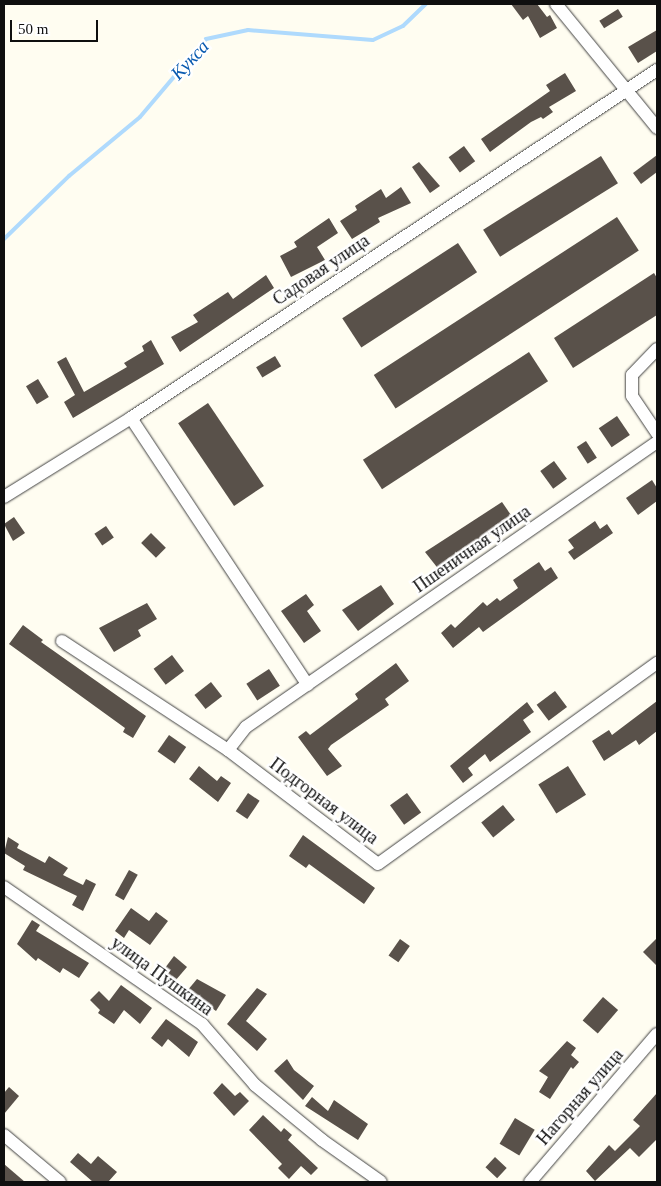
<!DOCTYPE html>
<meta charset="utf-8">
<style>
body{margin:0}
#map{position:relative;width:661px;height:1186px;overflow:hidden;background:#fffdf1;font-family:Georgia,serif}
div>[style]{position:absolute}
.stream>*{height:4px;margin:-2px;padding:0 2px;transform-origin:2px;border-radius:2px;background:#afdafd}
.building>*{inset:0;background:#59514a;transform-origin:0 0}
.roads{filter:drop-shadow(0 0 1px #424242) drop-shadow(0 0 1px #424242)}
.minor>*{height:12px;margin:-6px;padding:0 6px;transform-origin:6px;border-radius:6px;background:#fff}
span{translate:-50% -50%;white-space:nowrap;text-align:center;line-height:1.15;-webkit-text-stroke:5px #fff;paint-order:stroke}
.street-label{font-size:18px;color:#0f0f0f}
.water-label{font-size:19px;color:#095ab0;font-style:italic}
.frame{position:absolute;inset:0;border:5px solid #0f0f0f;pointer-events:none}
.scale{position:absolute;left:10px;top:20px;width:88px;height:22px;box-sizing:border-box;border:2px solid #0f0f0f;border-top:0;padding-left:6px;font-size:15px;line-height:18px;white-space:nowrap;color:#0f0f0f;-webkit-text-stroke:4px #fff;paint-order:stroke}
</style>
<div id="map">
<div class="stream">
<i style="left:4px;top:239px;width:91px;rotate:-44.1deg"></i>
<i style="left:69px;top:176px;width:92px;rotate:-39.7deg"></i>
<i style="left:140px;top:117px;width:102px;rotate:-49.8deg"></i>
<i style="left:206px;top:39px;width:43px;rotate:-12.1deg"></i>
<i style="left:248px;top:30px;width:125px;rotate:4.6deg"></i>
<i style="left:373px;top:40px;width:33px;rotate:-25deg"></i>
<i style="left:403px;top:26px;width:32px;rotate:-44deg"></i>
</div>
<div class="building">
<i style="clip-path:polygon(511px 4px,537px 4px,547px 17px,550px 15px,557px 28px,540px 38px,528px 16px,523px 20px)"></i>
<i style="left:618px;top:9px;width:9px;height:22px;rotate:58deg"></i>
<i style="clip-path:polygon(657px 30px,657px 51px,638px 63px,628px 47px)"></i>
<i style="clip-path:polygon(565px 73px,576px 91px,549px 107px,553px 112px,543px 119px,541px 117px,531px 122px,490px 152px,481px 139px,550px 91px,546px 85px)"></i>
<i style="left:464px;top:146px;width:19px;height:19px;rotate:54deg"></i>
<i style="clip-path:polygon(657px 155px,657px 172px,641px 184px,633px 173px)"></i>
<i style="left:601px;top:156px;width:32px;height:139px;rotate:58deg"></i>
<i style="clip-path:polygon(419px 162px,440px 186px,430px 193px,412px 167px)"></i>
<i style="clip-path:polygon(401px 187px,411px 203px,378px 218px,380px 222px,352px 239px,340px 221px,357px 210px,355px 206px,381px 189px,386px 198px)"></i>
<i style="left:617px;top:217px;width:40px;height:290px;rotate:57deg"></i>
<i style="clip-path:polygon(329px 218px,338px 233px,317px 247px,325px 260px,291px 277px,280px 256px,297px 247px,294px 242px)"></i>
<i style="left:458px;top:243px;width:35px;height:138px;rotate:57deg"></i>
<i style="clip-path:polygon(654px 273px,657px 278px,657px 315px,573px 368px,554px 338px)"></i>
<i style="clip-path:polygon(266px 275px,274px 288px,180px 352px,171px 337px,198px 322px,193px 315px,228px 292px,233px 299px)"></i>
<i style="clip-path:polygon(151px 340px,164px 364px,73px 418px,64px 402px,75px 395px,57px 362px,66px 357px,84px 392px,127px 367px,124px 363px,144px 351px,142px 346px)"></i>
<i style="left:529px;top:352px;width:35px;height:198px;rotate:57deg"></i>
<i style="left:275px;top:356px;width:12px;height:22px;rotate:59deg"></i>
<i style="left:38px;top:379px;width:21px;height:14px;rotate:59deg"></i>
<i style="left:208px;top:403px;width:100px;height:36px;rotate:56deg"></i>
<i style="left:617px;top:416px;width:23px;height:22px;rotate:56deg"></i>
<i style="left:586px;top:441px;width:20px;height:11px;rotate:57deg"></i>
<i style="left:554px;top:461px;width:22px;height:17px;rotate:54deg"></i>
<i style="clip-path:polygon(652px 480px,657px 488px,657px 501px,638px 515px,626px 498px)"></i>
<i style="clip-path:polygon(502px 502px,513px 518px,440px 571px,425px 552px)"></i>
<i style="clip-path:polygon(14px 517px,25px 533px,13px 541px,4px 524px)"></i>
<i style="clip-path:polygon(595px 521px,600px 529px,607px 524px,613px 533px,574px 560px,568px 552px,574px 548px,568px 540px)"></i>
<i style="left:106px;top:526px;width:14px;height:14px;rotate:56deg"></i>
<i style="left:151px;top:533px;width:21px;height:14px;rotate:45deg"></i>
<i style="clip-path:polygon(539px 562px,545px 571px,551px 567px,558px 578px,483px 632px,479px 627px,453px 648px,441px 633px,451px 624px,455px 628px,483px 602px,487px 606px,497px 598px,500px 601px,518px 588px,513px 580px)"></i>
<i style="clip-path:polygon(381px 585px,394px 604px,358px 631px,342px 610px)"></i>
<i style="clip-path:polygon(306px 594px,314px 605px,307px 611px,321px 631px,304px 643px,281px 611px)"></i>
<i style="clip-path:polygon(147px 603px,157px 619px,138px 630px,141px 636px,114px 652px,99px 628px)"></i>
<i style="clip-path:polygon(23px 625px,43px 640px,41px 642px,146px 716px,133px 738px,123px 732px,125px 728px,9px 644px)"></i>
<i style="left:172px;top:655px;width:20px;height:23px;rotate:53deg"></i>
<i style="clip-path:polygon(396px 663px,409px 681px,385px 699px,389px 705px,331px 745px,328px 749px,342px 766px,327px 776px,298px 737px,306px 731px,310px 735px,358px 699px,355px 694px)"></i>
<i style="left:269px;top:669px;width:20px;height:27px;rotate:57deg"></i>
<i style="left:211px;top:682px;width:18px;height:21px;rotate:52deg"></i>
<i style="left:555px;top:691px;width:20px;height:23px;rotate:53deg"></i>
<i style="clip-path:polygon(657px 701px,657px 731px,639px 745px,636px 740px,604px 761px,592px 741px,609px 730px,612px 735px)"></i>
<i style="clip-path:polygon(527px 702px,534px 712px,523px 720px,531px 732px,490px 762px,485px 754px,468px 768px,473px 775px,463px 783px,450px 766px)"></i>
<i style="left:169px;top:735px;width:21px;height:20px;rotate:35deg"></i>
<i style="clip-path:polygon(199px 766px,217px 781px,221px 776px,231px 783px,218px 802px,189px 779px)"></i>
<i style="left:568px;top:766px;width:34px;height:35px;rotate:58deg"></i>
<i style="left:248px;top:793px;width:14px;height:22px;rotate:34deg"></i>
<i style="left:407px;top:793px;width:24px;height:21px;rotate:54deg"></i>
<i style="left:503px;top:805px;width:19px;height:28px;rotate:51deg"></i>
<i style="clip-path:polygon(303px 835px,375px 888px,364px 904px,309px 864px,306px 868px,289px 856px)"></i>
<i style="clip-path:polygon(8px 837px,19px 844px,17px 848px,45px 863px,49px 856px,68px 868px,63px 875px,83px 885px,86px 879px,96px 884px,83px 911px,72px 905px,77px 896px,23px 870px,25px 866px,4px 853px)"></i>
<i style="left:129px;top:870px;width:10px;height:29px;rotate:29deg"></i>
<i style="clip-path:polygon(131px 908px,149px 921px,156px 912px,168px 921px,150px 945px,129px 930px,124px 938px,115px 931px)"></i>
<i style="clip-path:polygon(32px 920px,40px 925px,36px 931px,89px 963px,79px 978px,63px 968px,60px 973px,38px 958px,36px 961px,17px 944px)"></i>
<i style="clip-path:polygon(657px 938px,657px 966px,643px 952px)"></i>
<i style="left:400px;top:939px;width:12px;height:20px;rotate:35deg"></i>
<i style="clip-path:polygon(174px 956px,187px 967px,175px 981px,162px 972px)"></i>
<i style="clip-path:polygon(197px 979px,226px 995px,216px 1011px,187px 991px)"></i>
<i style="clip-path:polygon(121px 985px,152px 1008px,140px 1024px,124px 1010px,114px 1024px,98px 1013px,100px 1010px,90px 1000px,99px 991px,109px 1001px)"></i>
<i style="clip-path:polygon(257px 988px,267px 994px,246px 1021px,267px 1039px,257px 1051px,227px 1024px)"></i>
<i style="left:603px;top:997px;width:20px;height:31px;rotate:41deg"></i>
<i style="clip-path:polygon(166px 1019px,198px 1042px,189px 1057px,168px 1039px,162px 1047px,151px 1038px)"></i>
<i style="clip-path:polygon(567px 1041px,576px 1048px,571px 1055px,579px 1062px,573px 1069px,571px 1067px,550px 1099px,539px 1092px,548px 1077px,539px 1071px)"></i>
<i style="clip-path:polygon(287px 1059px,294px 1070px,314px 1086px,303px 1100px,274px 1071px)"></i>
<i style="clip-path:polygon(222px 1083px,235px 1096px,240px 1092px,249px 1101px,234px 1116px,213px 1093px)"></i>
<i style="clip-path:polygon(9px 1087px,19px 1096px,4px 1114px,4px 1093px)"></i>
<i style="clip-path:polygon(657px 1093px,657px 1139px,639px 1157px,630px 1148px,595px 1181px,586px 1171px,609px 1145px,615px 1151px,640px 1126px,633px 1120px)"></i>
<i style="clip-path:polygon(312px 1097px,328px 1111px,334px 1100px,368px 1124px,358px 1140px,305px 1106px)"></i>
<i style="clip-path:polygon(263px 1115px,281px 1132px,284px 1128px,292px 1135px,288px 1140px,318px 1168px,311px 1175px,301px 1166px,289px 1179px,278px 1168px,282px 1164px,249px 1130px)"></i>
<i style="left:515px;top:1118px;width:23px;height:30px;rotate:31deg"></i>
<i style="clip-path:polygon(78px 1153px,91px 1164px,98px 1156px,117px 1172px,108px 1182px,93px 1182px,70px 1162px)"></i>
<i style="left:495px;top:1157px;width:16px;height:14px;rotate:43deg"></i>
<i style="clip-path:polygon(4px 1164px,25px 1182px,4px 1182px)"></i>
</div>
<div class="roads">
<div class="minor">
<i style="left:556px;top:4px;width:160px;rotate:50.8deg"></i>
<i style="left:657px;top:349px;width:36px;rotate:134deg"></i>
<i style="left:632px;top:375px;width:21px;rotate:90deg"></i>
<i style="left:632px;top:396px;width:45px;rotate:56deg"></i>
<i style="left:131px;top:418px;width:320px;rotate:56.5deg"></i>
<i style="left:4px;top:497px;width:150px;rotate:-31.9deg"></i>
<i style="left:131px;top:418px;width:631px;rotate:-33.49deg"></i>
<i style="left:62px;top:641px;width:199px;rotate:33.3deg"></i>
<i style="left:228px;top:750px;width:188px;rotate:37.2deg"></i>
<i style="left:378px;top:864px;width:344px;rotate:-35.8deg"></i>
<i style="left:228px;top:750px;width:29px;rotate:-52deg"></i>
<i style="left:246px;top:727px;width:500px;rotate:-34.74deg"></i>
<i style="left:4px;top:887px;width:241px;rotate:34.7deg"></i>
<i style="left:202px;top:1024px;width:81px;rotate:49deg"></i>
<i style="left:255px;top:1085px;width:87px;rotate:39.4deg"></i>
<i style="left:322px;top:1140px;width:72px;rotate:35.4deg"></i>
<i style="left:4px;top:1135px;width:73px;rotate:40deg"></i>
<i style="left:530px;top:1182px;width:195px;rotate:-49.4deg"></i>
</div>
</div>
<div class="street-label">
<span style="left:321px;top:270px;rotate:-34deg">Садовая улица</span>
<span style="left:472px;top:549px;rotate:-35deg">Пшеничная улица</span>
<span style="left:324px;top:801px;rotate:37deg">Подгорная улица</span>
<span style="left:162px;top:976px;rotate:36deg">улица Пушкина</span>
<span style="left:580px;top:1097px;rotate:-49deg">Нагорная улица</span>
</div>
<div class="water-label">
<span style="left:190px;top:60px;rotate:-47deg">Кукса</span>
</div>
<div class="frame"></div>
<div class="scale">50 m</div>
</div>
